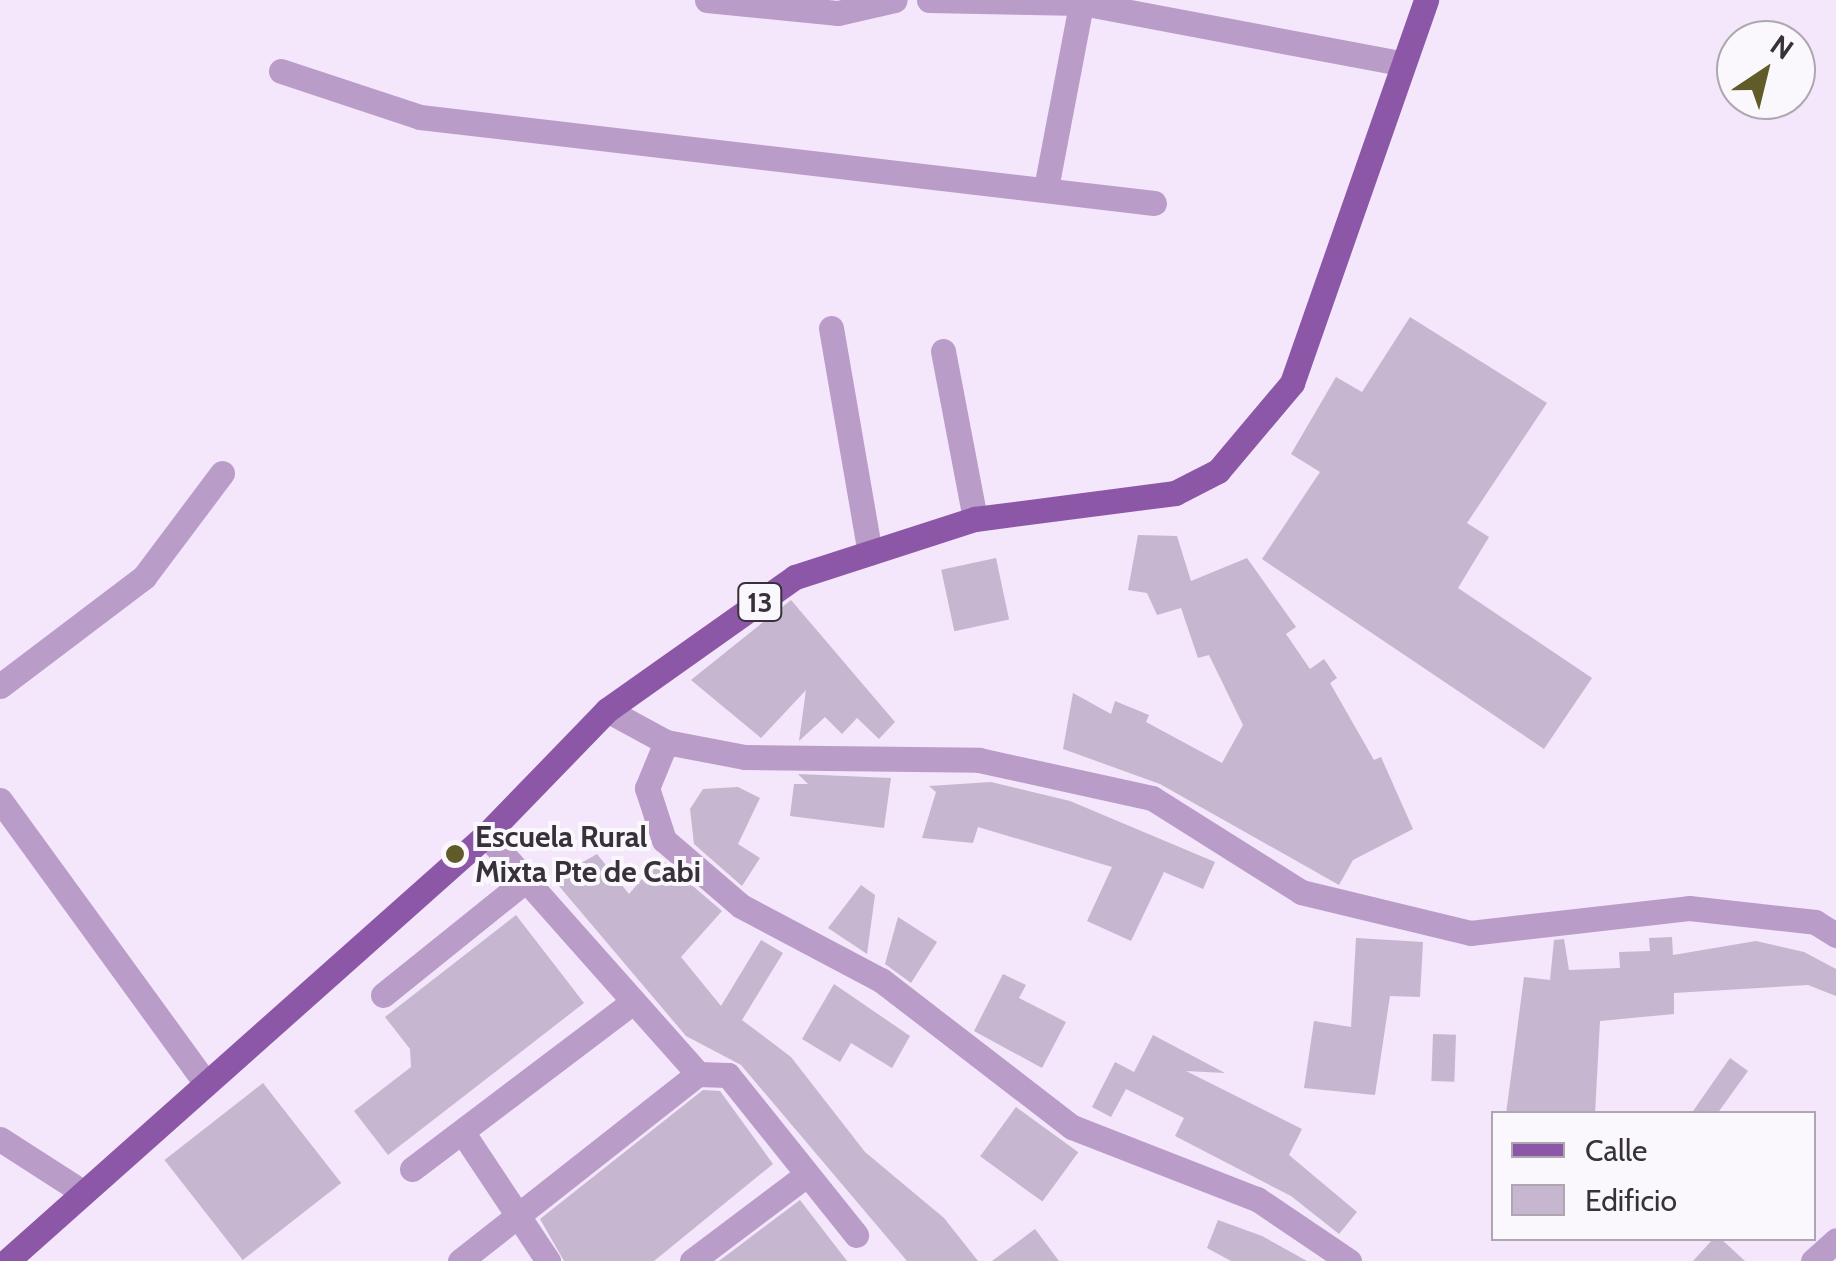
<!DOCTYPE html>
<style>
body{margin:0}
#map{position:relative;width:1836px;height:1261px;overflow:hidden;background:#f4e6fb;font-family:Cabin,sans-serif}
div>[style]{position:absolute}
.building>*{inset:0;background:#c6b6cf;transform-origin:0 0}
.street>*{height:25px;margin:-12.5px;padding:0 12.5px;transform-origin:12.5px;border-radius:12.5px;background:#b99cc8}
.primary>*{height:25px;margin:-12.5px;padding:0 12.5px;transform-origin:12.5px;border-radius:12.5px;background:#8c57a6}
.dots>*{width:28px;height:28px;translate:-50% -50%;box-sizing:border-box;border:5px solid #fbf8fd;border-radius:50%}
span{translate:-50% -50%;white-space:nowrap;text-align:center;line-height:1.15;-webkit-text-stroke:8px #fbf8fd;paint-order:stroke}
.shield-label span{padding:2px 8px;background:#fbf8fd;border:2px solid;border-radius:8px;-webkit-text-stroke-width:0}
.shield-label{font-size:28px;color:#38313c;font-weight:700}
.poi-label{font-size:30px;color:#38313c;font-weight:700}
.left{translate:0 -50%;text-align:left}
.legend{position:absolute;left:1491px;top:1111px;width:325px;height:130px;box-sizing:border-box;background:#fbf8fd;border:2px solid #ada8b0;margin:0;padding:12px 18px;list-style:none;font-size:30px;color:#38313c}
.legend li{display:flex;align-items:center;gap:20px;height:50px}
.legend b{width:50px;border:2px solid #ada8b0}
.north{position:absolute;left:1716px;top:20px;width:100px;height:100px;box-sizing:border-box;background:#fbf8fd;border:2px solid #ada8b0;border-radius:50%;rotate:35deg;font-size:28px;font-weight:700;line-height:40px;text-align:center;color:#38313c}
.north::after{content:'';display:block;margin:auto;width:35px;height:45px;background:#605b28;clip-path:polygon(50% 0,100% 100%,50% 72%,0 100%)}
</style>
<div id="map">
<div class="building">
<i style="clip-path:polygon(1410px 317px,1547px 403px,1467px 523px,1489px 537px,1458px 588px,1592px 678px,1544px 749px,1262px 559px,1320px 472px,1291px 454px,1336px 377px,1362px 392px)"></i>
<i style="clip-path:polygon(1138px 535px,1177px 536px,1191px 581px,1247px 558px,1296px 627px,1286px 634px,1310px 669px,1324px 659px,1337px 678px,1330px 683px,1374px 760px,1381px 757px,1413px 829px,1353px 860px,1339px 885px,1160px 784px,1063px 749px,1073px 693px,1111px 714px,1115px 701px,1149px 715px,1146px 722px,1222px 763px,1243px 725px,1209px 655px,1198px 658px,1181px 608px,1157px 615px,1147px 593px,1128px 590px)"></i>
<i style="left:996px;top:558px;width:63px;height:56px;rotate:78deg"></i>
<i style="clip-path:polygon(791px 600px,895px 722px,879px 739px,857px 718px,842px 734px,825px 717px,799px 741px,806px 690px,761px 738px,691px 680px)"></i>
<i style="clip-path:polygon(798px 774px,891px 778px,884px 828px,790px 816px,794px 784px,808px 784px)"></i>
<i style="clip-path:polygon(991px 782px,1070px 801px,1215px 862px,1203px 889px,1164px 872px,1131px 941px,1087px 921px,1112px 867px,978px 827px,973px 843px,922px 838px,936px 792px,929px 786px)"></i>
<i style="clip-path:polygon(738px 787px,760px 798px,738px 844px,760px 858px,742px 886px,694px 844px,690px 809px,703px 789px)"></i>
<i style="clip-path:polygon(597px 854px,629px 894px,660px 858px,722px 911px,681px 957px,721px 1006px,761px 940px,783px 953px,742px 1020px,791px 1057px,865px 1152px,944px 1218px,978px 1261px,907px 1261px,741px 1065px,686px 1036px,553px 879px)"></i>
<i style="clip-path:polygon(861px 885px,875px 895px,867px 954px,828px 928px)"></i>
<i style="clip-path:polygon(516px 915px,584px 1003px,388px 1155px,354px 1111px,411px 1067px,410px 1049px,385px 1017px)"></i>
<i style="clip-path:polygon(898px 917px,937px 942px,911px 983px,885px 964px)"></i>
<i style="clip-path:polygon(1672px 937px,1673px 955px,1756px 941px,1804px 952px,1836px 969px,1836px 996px,1808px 985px,1674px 993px,1674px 1014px,1600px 1021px,1595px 1114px,1506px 1114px,1524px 977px,1550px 980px,1554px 940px,1564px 939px,1569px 970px,1620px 968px,1619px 952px,1650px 951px,1649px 938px)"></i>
<i style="clip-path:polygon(1356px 938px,1423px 942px,1420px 997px,1390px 996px,1375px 1095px,1304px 1088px,1314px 1021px,1351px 1027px)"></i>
<i style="clip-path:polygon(1003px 974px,1026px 985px,1019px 998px,1066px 1022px,1042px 1068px,974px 1031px)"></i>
<i style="clip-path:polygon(834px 984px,910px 1036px,892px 1068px,851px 1043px,840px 1062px,802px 1039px)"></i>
<i style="left:1433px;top:1034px;width:23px;height:47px;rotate:2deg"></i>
<i style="clip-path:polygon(1153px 1035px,1225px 1073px,1186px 1071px,1302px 1129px,1289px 1155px,1357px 1212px,1339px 1234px,1291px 1196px,1175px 1136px,1184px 1118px,1126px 1089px,1111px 1117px,1092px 1107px,1115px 1062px,1134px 1072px)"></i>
<i style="clip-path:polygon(1730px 1058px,1748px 1071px,1717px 1114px,1691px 1114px)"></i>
<i style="left:263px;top:1083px;width:127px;height:125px;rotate:52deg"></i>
<i style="clip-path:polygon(703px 1090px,720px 1091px,773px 1164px,654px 1261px,564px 1261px,540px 1219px)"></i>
<i style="left:1016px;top:1107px;width:77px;height:61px;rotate:36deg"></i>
<i style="clip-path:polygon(800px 1200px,847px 1261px,719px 1261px)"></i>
<i style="clip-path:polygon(1218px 1220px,1262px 1236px,1307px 1261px,1231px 1261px,1207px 1248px)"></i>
<i style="clip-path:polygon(1035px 1229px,1059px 1261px,992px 1261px)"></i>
<i style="clip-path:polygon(1714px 1238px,1720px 1238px,1745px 1261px,1693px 1261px)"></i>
</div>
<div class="street">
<i style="left:707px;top:0;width:132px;rotate:5.7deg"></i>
<i style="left:838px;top:13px;width:58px;rotate:-12.8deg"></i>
<i style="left:929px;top:0;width:153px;rotate:1.1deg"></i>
<i style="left:1082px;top:3px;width:325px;rotate:10.7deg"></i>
<i style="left:281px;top:71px;width:146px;rotate:18.3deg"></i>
<i style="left:420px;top:117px;width:739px;rotate:6.68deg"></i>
<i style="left:1046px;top:188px;width:191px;rotate:-79.2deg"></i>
<i style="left:831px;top:328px;width:228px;rotate:80.2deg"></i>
<i style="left:943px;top:351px;width:171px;rotate:79.2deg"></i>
<i style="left:0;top:686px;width:181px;rotate:-37.1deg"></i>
<i style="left:144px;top:577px;width:130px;rotate:-53.1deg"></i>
<i style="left:607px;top:710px;width:67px;rotate:28.5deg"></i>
<i style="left:666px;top:742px;width:80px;rotate:10.8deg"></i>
<i style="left:745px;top:757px;width:234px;rotate:0.7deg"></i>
<i style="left:979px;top:760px;width:177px;rotate:12.4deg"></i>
<i style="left:1152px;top:798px;width:176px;rotate:32.2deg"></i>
<i style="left:1301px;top:892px;width:174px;rotate:13.6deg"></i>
<i style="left:1470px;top:933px;width:220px;rotate:-6.5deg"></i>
<i style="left:1689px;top:908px;width:127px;rotate:6.3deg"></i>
<i style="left:1815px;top:922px;width:25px;rotate:32deg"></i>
<i style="left:666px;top:742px;width:50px;rotate:112.4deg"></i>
<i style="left:647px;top:788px;width:55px;rotate:71.9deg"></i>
<i style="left:664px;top:840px;width:101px;rotate:40.6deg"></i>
<i style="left:741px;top:906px;width:158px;rotate:27.9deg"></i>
<i style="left:881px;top:980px;width:241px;rotate:37.6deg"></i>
<i style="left:1072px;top:1127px;width:199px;rotate:21.3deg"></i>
<i style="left:1257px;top:1199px;width:111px;rotate:34deg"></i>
<i style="left:0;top:800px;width:347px;rotate:54deg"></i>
<i style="left:486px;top:835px;width:319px;rotate:48.4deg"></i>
<i style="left:698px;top:1074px;width:30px;rotate:2deg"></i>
<i style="left:728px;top:1075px;width:205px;rotate:51.3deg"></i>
<i style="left:383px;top:995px;width:182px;rotate:-38.8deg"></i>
<i style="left:463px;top:1133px;width:154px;rotate:56.4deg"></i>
<i style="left:0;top:1139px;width:93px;rotate:32.7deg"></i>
<i style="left:412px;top:1169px;width:273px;rotate:-37.1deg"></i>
<i style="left:460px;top:1261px;width:303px;rotate:-38.2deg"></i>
<i style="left:692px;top:1261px;width:141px;rotate:-37deg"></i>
<i style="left:1813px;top:1261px;width:31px;rotate:-42deg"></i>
</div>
<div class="primary">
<i style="left:7px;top:1261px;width:641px;rotate:-41.65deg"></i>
<i style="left:486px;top:835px;width:174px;rotate:-45.9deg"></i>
<i style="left:607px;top:710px;width:230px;rotate:-35.3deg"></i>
<i style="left:795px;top:577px;width:189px;rotate:-17.9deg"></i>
<i style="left:975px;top:519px;width:202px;rotate:-7.4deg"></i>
<i style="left:1175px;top:493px;width:48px;rotate:-27.1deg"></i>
<i style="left:1218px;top:471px;width:115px;rotate:-49.9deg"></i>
<i style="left:1292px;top:383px;width:406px;rotate:-70.7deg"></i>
</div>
<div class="dots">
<i style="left:455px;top:854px;background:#605b28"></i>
</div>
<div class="shield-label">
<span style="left:760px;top:602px">13</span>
</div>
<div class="poi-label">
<span class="left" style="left:475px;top:854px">Escuela Rural<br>Mixta Pte de Cabi</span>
</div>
<ul class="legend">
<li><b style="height:12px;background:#8c57a6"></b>Calle</li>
<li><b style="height:28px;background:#c6b6cf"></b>Edificio</li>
</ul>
<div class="north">N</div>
</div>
